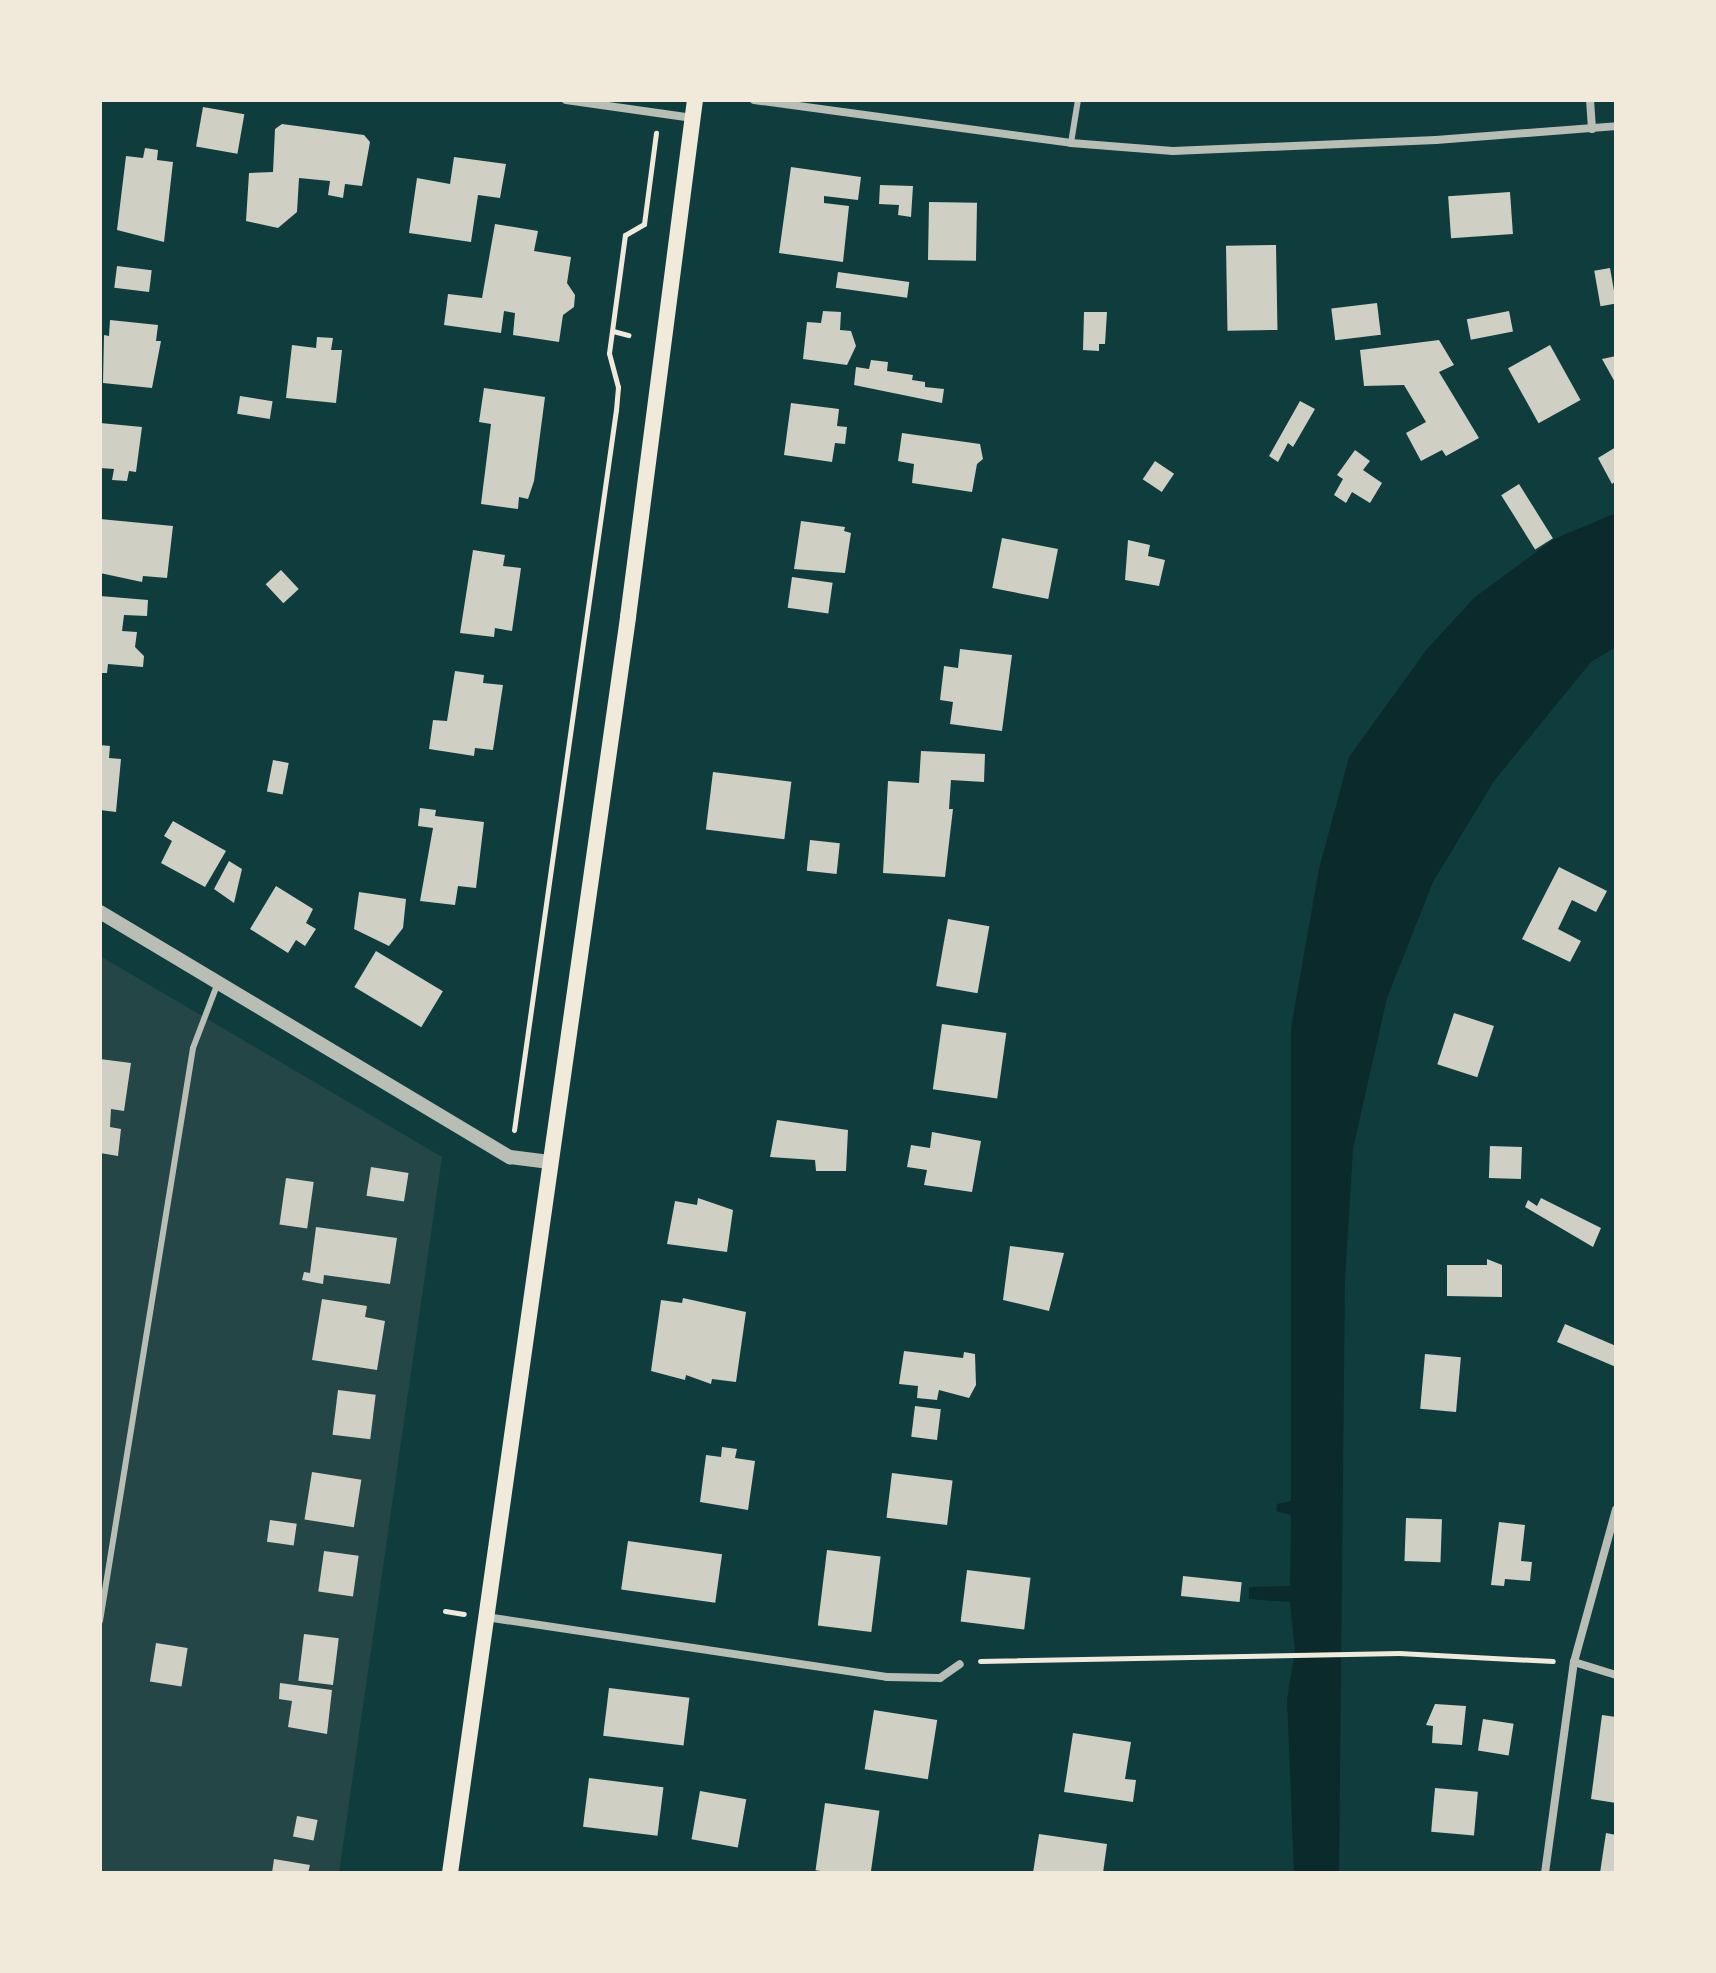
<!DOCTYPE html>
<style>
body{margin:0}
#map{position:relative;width:1716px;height:1973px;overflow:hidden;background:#0f3d3e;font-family:"Roboto Condensed",sans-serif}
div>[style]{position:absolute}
.green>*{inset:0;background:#244646}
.water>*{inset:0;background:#0a2a2b}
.building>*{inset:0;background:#cfcfc3;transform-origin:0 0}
.path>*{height:5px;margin:-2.5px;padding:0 2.5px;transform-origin:2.5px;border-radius:2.5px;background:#f1e9da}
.service>*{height:6px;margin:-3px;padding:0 3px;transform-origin:3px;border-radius:3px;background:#b8beb3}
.minor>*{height:8px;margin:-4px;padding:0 4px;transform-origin:4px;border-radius:4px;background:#b8beb3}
.tertiary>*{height:14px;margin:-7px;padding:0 7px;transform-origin:7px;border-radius:7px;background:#b8beb3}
.secondary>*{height:16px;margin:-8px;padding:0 8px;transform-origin:8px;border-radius:8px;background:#f1e9da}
span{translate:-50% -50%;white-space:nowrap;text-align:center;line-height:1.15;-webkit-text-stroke:6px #f1e9da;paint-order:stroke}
.frame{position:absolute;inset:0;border:102px solid #f1e9da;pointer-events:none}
</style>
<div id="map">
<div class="green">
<i style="clip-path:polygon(100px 956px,442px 1157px,339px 1873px,100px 1873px)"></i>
</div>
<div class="water">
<i style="clip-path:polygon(1616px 513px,1616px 647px,1591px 662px,1494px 781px,1433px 882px,1387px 998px,1353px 1149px,1345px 1280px,1339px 1873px,1294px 1873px,1287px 1699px,1295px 1651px,1290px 1602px,1249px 1599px,1249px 1587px,1290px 1586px,1291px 1515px,1276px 1511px,1277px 1504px,1291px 1501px,1291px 1028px,1319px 869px,1349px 757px,1427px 649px,1475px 597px,1554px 539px)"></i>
</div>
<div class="building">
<i style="left:203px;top:107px;width:42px;height:40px;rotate:10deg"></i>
<i style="clip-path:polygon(282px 124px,364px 135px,370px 142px,362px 186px,345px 184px,343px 198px,328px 195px,330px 181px,299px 178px,297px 212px,278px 228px,246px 221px,249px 173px,273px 172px,275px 129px)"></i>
<i style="clip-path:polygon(145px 148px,158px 150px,157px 160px,173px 162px,164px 242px,117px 230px,126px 156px,143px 158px)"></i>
<i style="clip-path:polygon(454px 157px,506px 164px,500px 198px,478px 195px,471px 242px,409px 233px,417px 178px,450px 184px)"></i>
<i style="clip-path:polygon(791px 167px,861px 177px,858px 200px,824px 196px,824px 203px,849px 206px,843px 262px,779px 253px)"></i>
<i style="clip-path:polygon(880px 185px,913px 186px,911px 217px,898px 215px,899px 205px,879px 204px)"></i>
<i style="left:1510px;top:192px;width:42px;height:62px;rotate:86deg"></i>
<i style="left:929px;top:202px;width:48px;height:58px;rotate:1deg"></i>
<i style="clip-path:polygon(495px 224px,538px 231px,534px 251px,571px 257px,567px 283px,575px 295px,574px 307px,563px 315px,559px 342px,513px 335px,515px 313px,504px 311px,501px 333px,444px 325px,448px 294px,482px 298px)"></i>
<i style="left:1276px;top:245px;width:85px;height:50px;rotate:89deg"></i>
<i style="left:117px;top:266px;width:35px;height:22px;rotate:7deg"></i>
<i style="left:1610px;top:268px;width:36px;height:16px;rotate:80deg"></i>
<i style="left:838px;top:272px;width:72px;height:16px;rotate:8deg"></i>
<i style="left:1377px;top:303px;width:32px;height:46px;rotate:83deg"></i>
<i style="clip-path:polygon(823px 311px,841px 312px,840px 330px,851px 331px,856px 346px,847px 365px,803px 359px,807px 322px,821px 323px)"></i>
<i style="left:1509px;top:311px;width:21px;height:43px;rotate:79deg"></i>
<i style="clip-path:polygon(1084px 312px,1107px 312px,1105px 344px,1099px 344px,1099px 351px,1083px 350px)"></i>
<i style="clip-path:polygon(110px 320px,158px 325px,156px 341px,161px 341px,152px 388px,103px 383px,104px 335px,109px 336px)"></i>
<i style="clip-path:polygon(317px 337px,333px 338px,331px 350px,342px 350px,336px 403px,286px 398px,292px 345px,316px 348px)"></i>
<i style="clip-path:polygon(1439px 340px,1454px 365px,1439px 372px,1479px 438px,1446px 456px,1442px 450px,1421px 461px,1406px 433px,1426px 422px,1404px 385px,1364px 386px,1360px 350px)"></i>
<i style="left:1550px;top:345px;width:63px;height:48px;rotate:61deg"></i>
<i style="clip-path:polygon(1616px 356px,1616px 384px,1602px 359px)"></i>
<i style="clip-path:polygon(871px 360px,888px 362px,887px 371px,913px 375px,912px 380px,925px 382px,925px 387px,944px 389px,942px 403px,854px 385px,856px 367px,869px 369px)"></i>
<i style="clip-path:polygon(484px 388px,545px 397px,534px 481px,528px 499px,519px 497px,518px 509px,481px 504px,491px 424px,479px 422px)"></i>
<i style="left:240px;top:396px;width:33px;height:18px;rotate:9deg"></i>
<i style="clip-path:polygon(1300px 401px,1315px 409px,1293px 447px,1288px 443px,1278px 462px,1269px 456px)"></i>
<i style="clip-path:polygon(791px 403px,839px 409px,837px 426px,847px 427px,845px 444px,835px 443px,832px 462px,784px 455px)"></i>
<i style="clip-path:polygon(100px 423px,142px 427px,136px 472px,129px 471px,127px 481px,112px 480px,114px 469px,100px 468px)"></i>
<i style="clip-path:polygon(902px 433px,980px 444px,983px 459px,977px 464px,972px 492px,912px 483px,914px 464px,898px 461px)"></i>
<i style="clip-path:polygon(1616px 447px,1616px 481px,1612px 484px,1598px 458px)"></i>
<i style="clip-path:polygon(1355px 450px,1370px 461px,1363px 470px,1382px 483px,1370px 503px,1352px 492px,1346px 503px,1334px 495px,1343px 479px,1337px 475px)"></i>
<i style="left:1155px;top:461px;width:23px;height:22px;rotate:34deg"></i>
<i style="left:1519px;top:484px;width:64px;height:21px;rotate:58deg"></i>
<i style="clip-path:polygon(100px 519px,173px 526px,167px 578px,143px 576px,142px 582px,100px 573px)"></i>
<i style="clip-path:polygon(801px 521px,845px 527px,844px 531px,851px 533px,845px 573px,794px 569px)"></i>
<i style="left:1002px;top:538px;width:57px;height:51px;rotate:11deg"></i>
<i style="clip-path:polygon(1128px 540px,1150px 545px,1148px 556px,1165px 560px,1159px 586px,1125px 580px)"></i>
<i style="clip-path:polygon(473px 550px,505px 555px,503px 566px,521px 568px,512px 631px,495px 628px,494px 637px,460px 633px)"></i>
<i style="left:281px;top:570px;width:26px;height:21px;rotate:47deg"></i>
<i style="left:792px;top:577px;width:41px;height:31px;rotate:8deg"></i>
<i style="clip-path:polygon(100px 596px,148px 600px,147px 616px,124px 615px,122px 631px,137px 632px,135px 647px,144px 656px,143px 667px,108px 664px,107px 673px,100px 673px)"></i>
<i style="clip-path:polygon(960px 649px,1012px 655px,1002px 731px,950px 724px,953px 702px,940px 700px,944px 666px,958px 668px)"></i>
<i style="clip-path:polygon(455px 671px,484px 675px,483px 683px,503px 685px,493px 750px,475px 748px,474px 756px,429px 749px,433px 720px,447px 721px)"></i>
<i style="clip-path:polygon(100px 745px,110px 746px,109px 758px,121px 759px,116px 812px,100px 810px)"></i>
<i style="clip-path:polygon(921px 751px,985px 754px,984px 782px,951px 780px,949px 809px,953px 809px,945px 877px,883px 873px,888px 781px,919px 783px)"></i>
<i style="left:273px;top:760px;width:16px;height:32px;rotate:11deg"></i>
<i style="left:713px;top:772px;width:79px;height:58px;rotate:7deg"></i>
<i style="clip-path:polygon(420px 808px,436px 810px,435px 816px,484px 822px,476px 888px,458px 886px,455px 905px,420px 901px,433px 828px,418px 826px)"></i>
<i style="clip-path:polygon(173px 821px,226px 851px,205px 887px,161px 863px,172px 841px,164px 836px)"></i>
<i style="left:810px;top:840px;width:30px;height:31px;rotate:6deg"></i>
<i style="clip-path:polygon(229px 861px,242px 869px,234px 903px,214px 889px)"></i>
<i style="clip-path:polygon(1559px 867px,1607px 891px,1596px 912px,1572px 900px,1558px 929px,1581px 941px,1570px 962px,1522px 939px)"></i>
<i style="clip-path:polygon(276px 886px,313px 909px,306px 923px,316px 929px,305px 946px,296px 940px,288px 953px,250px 929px)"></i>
<i style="clip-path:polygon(359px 892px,406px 899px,403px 928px,389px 946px,354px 929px)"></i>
<i style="left:948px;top:919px;width:42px;height:68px;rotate:10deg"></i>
<i style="left:376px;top:951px;width:78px;height:42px;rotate:31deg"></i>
<i style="left:1454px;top:1013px;width:42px;height:54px;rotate:18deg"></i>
<i style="left:942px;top:1024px;width:65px;height:66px;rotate:8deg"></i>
<i style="clip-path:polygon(100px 1059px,131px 1063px,124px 1111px,111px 1109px,110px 1127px,121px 1129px,118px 1156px,100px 1153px)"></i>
<i style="clip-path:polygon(777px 1120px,848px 1130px,846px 1171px,816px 1171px,815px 1160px,770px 1157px)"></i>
<i style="clip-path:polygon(932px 1132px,981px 1141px,972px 1192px,924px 1185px,927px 1170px,907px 1167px,911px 1145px,930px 1148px)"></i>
<i style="left:1490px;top:1146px;width:32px;height:32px;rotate:2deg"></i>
<i style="left:371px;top:1167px;width:38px;height:29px;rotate:9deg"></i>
<i style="left:286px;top:1178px;width:28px;height:47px;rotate:8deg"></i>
<i style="clip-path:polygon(698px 1198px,733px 1210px,727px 1252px,667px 1244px,675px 1201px,697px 1205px)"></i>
<i style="clip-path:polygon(1541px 1198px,1601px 1228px,1593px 1247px,1525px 1207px,1528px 1200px,1537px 1206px)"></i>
<i style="clip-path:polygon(316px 1227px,397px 1238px,390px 1284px,324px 1275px,323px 1284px,302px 1280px,304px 1272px,310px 1273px)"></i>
<i style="clip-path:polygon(1010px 1246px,1064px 1253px,1049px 1311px,1003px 1300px)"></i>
<i style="clip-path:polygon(1487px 1259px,1502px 1265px,1502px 1297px,1447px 1296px,1447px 1265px,1487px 1265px)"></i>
<i style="clip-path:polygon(683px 1298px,746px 1312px,736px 1382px,712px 1379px,711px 1384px,686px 1375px,685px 1380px,651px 1371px,661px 1300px,682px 1303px)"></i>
<i style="clip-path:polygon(322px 1299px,367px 1306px,365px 1317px,385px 1321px,377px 1370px,312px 1360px)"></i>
<i style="clip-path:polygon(1565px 1324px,1616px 1346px,1616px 1367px,1557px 1342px)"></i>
<i style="clip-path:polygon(904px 1351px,963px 1358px,964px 1352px,975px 1354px,976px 1385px,969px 1398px,939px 1390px,937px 1400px,917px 1398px,918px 1386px,899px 1384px)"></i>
<i style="left:1425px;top:1354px;width:36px;height:55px;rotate:5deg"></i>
<i style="left:338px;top:1390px;width:38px;height:45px;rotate:7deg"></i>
<i style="left:915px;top:1406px;width:26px;height:31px;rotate:7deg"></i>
<i style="clip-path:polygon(722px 1447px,737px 1449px,735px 1458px,755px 1461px,748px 1510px,700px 1502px,706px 1455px,721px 1457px)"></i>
<i style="left:312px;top:1472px;width:50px;height:48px;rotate:9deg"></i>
<i style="left:892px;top:1473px;width:61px;height:45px;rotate:7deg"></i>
<i style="left:1406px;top:1518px;width:36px;height:43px;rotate:2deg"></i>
<i style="left:270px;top:1520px;width:27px;height:22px;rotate:8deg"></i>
<i style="clip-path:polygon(1499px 1522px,1525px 1525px,1521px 1561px,1532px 1562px,1530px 1581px,1505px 1579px,1504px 1586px,1491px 1585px)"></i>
<i style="left:628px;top:1541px;width:95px;height:49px;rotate:8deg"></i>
<i style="left:827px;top:1550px;width:54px;height:76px;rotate:7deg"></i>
<i style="left:324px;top:1551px;width:35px;height:41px;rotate:8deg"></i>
<i style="left:967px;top:1570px;width:64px;height:52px;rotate:7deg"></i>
<i style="left:1183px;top:1576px;width:59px;height:20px;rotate:6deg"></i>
<i style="left:304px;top:1634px;width:35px;height:47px;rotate:7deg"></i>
<i style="left:156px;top:1643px;width:32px;height:39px;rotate:9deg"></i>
<i style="clip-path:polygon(280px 1683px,332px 1690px,327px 1734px,288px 1727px,292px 1701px,279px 1699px)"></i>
<i style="left:609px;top:1688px;width:81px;height:48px;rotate:7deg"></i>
<i style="clip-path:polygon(1435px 1704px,1466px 1706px,1462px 1745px,1432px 1743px,1433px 1726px,1426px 1725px)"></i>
<i style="left:874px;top:1710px;width:64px;height:60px;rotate:9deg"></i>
<i style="clip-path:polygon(1602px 1715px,1616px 1717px,1616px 1803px,1591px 1799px)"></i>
<i style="left:1483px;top:1719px;width:31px;height:32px;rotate:9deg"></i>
<i style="clip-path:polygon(1073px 1733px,1131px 1742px,1125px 1779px,1136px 1780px,1133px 1802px,1064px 1792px)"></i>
<i style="left:589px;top:1778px;width:75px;height:49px;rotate:7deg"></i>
<i style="left:1435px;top:1788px;width:43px;height:44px;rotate:5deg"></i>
<i style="left:700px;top:1791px;width:47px;height:49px;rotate:10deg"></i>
<i style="left:825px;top:1803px;width:55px;height:68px;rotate:8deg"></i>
<i style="left:297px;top:1816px;width:21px;height:21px;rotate:11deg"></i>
<i style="clip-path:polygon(1606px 1833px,1616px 1835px,1616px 1873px,1600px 1873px)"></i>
<i style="clip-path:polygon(1039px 1834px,1107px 1844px,1103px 1873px,1033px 1873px)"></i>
<i style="clip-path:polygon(274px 1859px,310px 1865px,308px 1873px,272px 1873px)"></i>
</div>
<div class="path">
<i style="left:613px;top:331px;width:16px;rotate:15deg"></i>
<i style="left:514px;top:1130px;width:727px;rotate:-81.94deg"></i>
<i style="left:616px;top:410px;width:23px;rotate:-85deg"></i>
<i style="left:618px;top:387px;width:35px;rotate:-105deg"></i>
<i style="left:609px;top:353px;width:119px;rotate:-82.3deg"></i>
<i style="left:625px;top:235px;width:22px;rotate:-30deg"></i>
<i style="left:644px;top:224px;width:92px;rotate:-82.5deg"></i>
<i style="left:445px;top:1611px;width:19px;rotate:9deg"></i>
<i style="left:980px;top:1661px;width:419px;rotate:-1.1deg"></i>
<i style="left:1399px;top:1653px;width:154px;rotate:3deg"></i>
</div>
<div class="service">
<i style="left:1071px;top:143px;width:44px;rotate:-80.8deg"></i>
<i style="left:100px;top:1621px;width:580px;rotate:-80.78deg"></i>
<i style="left:193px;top:1048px;width:67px;rotate:-69.1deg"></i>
</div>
<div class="minor">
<i style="left:566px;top:100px;width:128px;rotate:8.1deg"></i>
<i style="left:754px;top:100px;width:320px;rotate:7.7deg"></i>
<i style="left:1071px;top:143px;width:102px;rotate:4.5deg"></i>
<i style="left:1173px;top:151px;width:263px;rotate:-2.4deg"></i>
<i style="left:1436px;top:140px;width:181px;rotate:-4.4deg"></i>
<i style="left:1590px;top:100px;width:29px;rotate:86deg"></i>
<i style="left:486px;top:1617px;width:405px;rotate:8.5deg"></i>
<i style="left:887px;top:1677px;width:53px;rotate:1.1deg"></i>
<i style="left:940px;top:1678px;width:24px;rotate:-35deg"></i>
<i style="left:1574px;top:1662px;width:44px;rotate:17.2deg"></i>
<i style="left:1545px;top:1873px;width:213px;rotate:-82.2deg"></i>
<i style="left:1574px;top:1662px;width:158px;rotate:-74.6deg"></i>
</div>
<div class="tertiary">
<i style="left:100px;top:912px;width:478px;rotate:30.9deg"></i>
<i style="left:510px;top:1157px;width:40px;rotate:7.1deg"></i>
</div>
<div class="secondary">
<i style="left:450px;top:1873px;width:1269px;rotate:-81.93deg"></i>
<i style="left:628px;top:617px;width:521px;rotate:-82.62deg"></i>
</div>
<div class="frame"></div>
</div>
